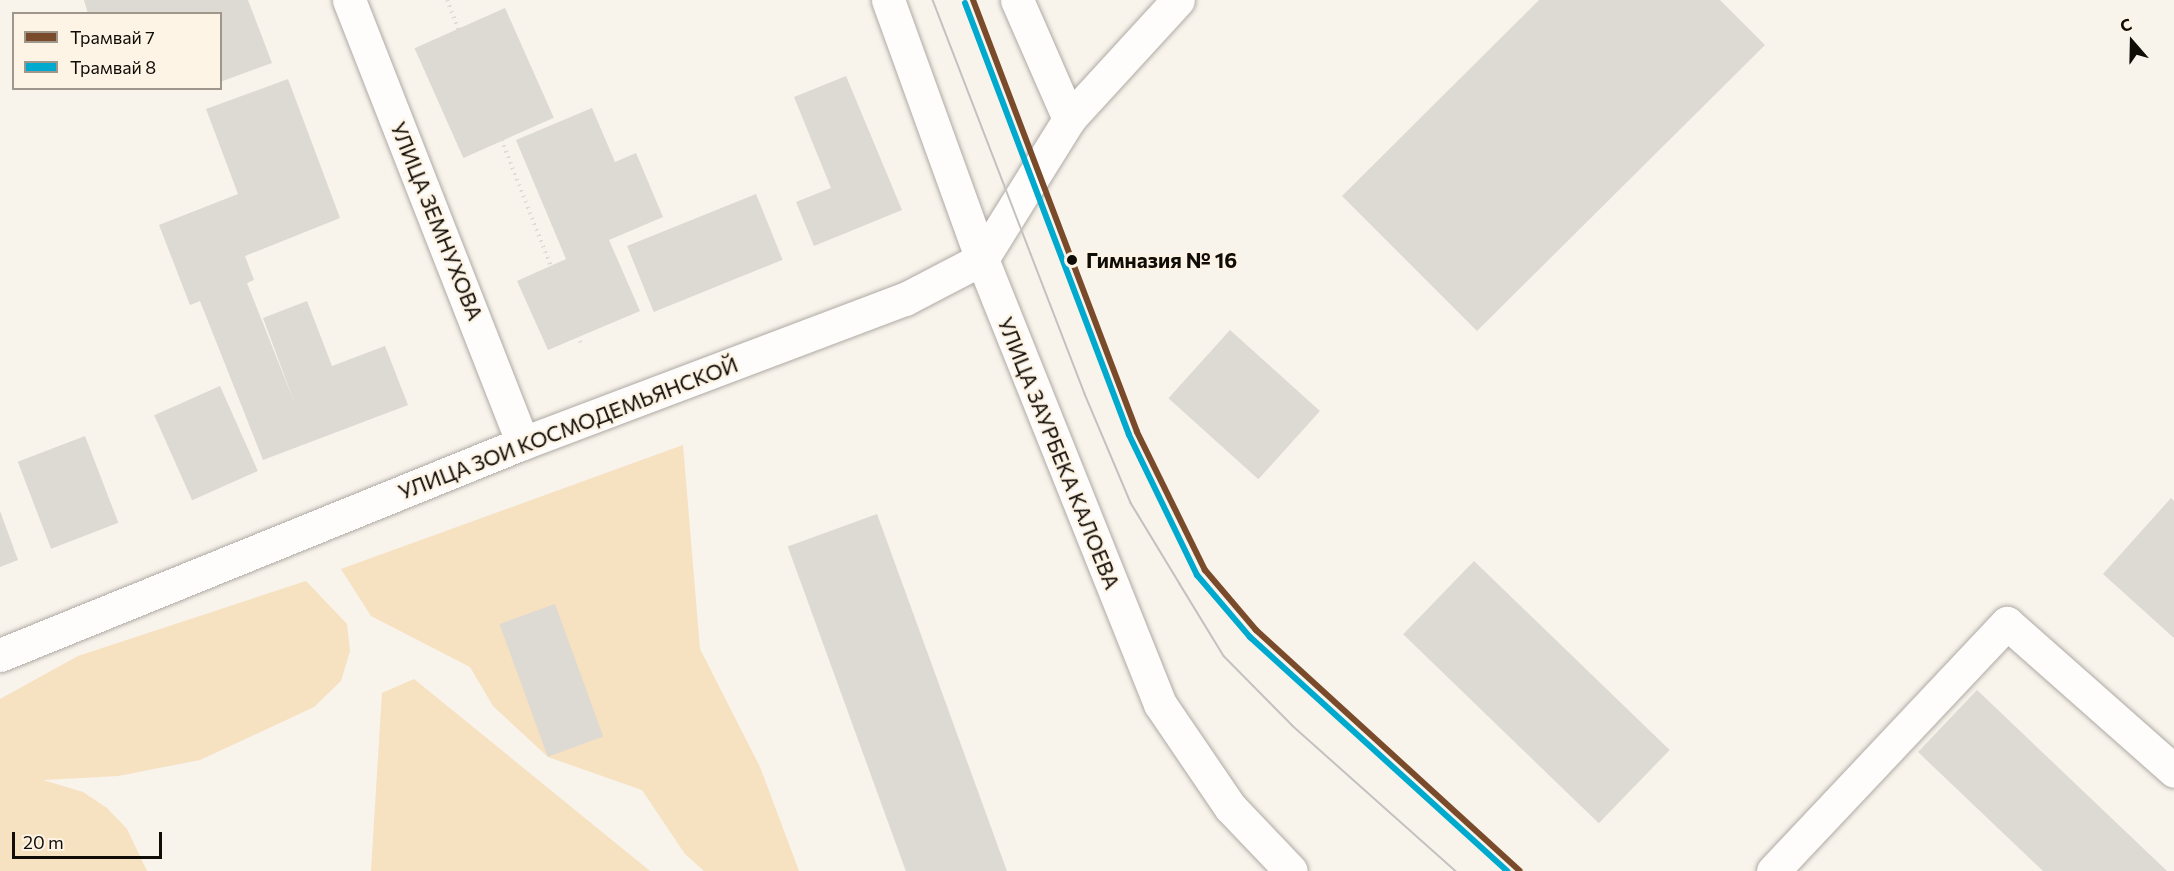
<!DOCTYPE html>
<meta charset="utf-8">
<style>
body{margin:0}
#map{position:relative;width:2174px;height:871px;overflow:hidden;background:#f8f3eb;font-family:Commissioner,sans-serif}
div>[style]{position:absolute}
.green>*{inset:0;background:#f6e1c1}
.building>*{inset:0;background:#ddd9d3;transform-origin:0 0}
.path>*{height:4px;margin-top:-2px;transform-origin:0;background:repeating-linear-gradient(90deg,#dddbd9 0 1.5px,transparent 0 6px)}
.roads{filter:drop-shadow(0 0 2px #aeaaa4) drop-shadow(0 0 2px #aeaaa4)}
.minor>*{height:33px;margin:-16.5px;padding:0 16.5px;transform-origin:16.5px;border-radius:16.5px;background:#fefdfc}
.tram>*{height:1.5px;margin:-0.75px;padding:0 0.75px;transform-origin:0.75px;border-radius:0.75px;background:#c3c2c0}
.tram-1>*{height:6px;margin:-3px;padding:0 3px;transform-origin:3px;border-radius:3px;background:#7a4b2a}
.tram-2>*{height:6px;margin:-3px;padding:0 3px;transform-origin:3px;border-radius:3px;background:#00a9ce}
.dots>*{width:16px;height:16px;translate:-50% -50%;box-sizing:border-box;border:3px solid #fef4e5;border-radius:50%}
span{translate:-50% -50%;white-space:nowrap;text-align:center;line-height:1.15;-webkit-text-stroke:4.5px #fef4e5;paint-order:stroke}
.street-label{font-size:21px;color:#100c07}
.stop-label{font-size:21px;color:#100c07;font-weight:700}
.left{translate:0 -50%;text-align:left}
.legend{position:absolute;left:12px;top:12px;width:210px;height:78px;box-sizing:border-box;background:#fef4e5;border:2px solid #9f978c;margin:0;padding:8px 10px;list-style:none;font-size:18px;color:#100c07}
.legend li{display:flex;align-items:center;gap:12px;height:30px}
.legend b{width:30px;border:2px solid #9f978c}
.north{position:absolute;left:2102px;top:12px;width:60px;height:60px;-webkit-text-stroke:4px #fef4e5;paint-order:stroke;rotate:340deg;font-size:16px;font-weight:700;line-height:24px;text-align:center;color:#100c07}
.north::after{content:'';display:block;margin:auto;width:21px;height:27px;background:#100c07;clip-path:polygon(50% 0,100% 100%,50% 72%,0 100%)}
.scale{position:absolute;left:12px;top:832px;width:150px;height:27px;box-sizing:border-box;border:3px solid #100c07;border-top:0;padding-left:8px;font-size:18px;line-height:21px;white-space:nowrap;color:#100c07;-webkit-text-stroke:4px #fef4e5;paint-order:stroke}
</style>
<div id="map">
<div class="green">
<i style="clip-path:polygon(683px 445px,700px 649px,760px 767px,799px 871px,704px 871px,685px 854px,642px 790px,548px 757px,493px 706px,470px 667px,371px 616px,341px 569px)"></i>
<i style="clip-path:polygon(306px 581px,347px 624px,350px 651px,341px 681px,314px 707px,200px 760px,118px 776px,43px 780px,83px 792px,107px 808px,127px 829px,147px 871px,0 871px,0 699px,78px 656px)"></i>
<i style="clip-path:polygon(414px 679px,650px 871px,371px 871px,382px 693px)"></i>
</div>
<div class="building">
<i style="clip-path:polygon(84px 0,248px 0,272px 63px,220px 82px,220px 14px,88px 14px)"></i>
<i style="clip-path:polygon(1539px 0,1720px 0,1765px 45px,1477px 331px,1342px 196px)"></i>
<i style="left:505px;top:8px;width:120px;height:99px;rotate:66deg"></i>
<i style="clip-path:polygon(846px 76px,902px 210px,814px 246px,796px 202px,831px 188px,794px 97px)"></i>
<i style="clip-path:polygon(288px 79px,340px 218px,245px 256px,254px 280px,247px 283px,295px 404px,263px 318px,307px 301px,332px 366px,385px 346px,408px 405px,263px 460px,200px 301px,190px 305px,159px 225px,238px 194px,206px 109px)"></i>
<i style="clip-path:polygon(592px 108px,615px 162px,636px 153px,663px 217px,609px 240px,640px 311px,548px 350px,517px 281px,566px 259px,516px 140px)"></i>
<i style="left:756px;top:194px;width:71px;height:139px;rotate:68deg"></i>
<i style="left:1230px;top:330px;width:121px;height:92px;rotate:42deg"></i>
<i style="left:220px;top:386px;width:93px;height:72px;rotate:66deg"></i>
<i style="left:85px;top:436px;width:93px;height:72px;rotate:69deg"></i>
<i style="clip-path:polygon(2171px 498px,2174px 501px,2174px 638px,2103px 574px)"></i>
<i style="clip-path:polygon(0 511px,18px 560px,0 567px)"></i>
<i style="left:877px;top:514px;width:381px;height:95px;rotate:70deg"></i>
<i style="left:1474px;top:561px;width:272px;height:102px;rotate:44deg"></i>
<i style="left:555px;top:604px;width:141px;height:59px;rotate:70deg"></i>
<i style="clip-path:polygon(1977px 690px,2167px 871px,2043px 871px,1918px 752px)"></i>
</div>
<div class="path">
<i style="left:447px;top:0;width:368px;rotate:68.7deg"></i>
</div>
<div class="roads">
<div class="minor">
<i style="left:349px;top:0;width:476px;rotate:68.6deg"></i>
<i style="left:888px;top:0;width:276px;rotate:70.1deg"></i>
<i style="left:982px;top:259px;width:479px;rotate:68.2deg"></i>
<i style="left:1160px;top:704px;width:125px;rotate:55.8deg"></i>
<i style="left:1230px;top:807px;width:88px;rotate:46.4deg"></i>
<i style="left:1017px;top:0;width:130px;rotate:66.4deg"></i>
<i style="left:0;top:655px;width:564px;rotate:-22.07deg"></i>
<i style="left:523px;top:443px;width:408px;rotate:-20.7deg"></i>
<i style="left:905px;top:299px;width:87px;rotate:-27.5deg"></i>
<i style="left:982px;top:259px;width:165px;rotate:-58.1deg"></i>
<i style="left:1069px;top:119px;width:161px;rotate:-47.5deg"></i>
<i style="left:1773px;top:871px;width:341px;rotate:-46.7deg"></i>
<i style="left:2007px;top:623px;width:223px;rotate:41.5deg"></i>
</div>
</div>
<div class="tram">
<i style="left:933px;top:0;width:422px;rotate:68.9deg"></i>
<i style="left:1085px;top:394px;width:118px;rotate:67.1deg"></i>
<i style="left:1131px;top:503px;width:95px;rotate:58.8deg"></i>
<i style="left:1180px;top:584px;width:84px;rotate:58.6deg"></i>
<i style="left:1224px;top:656px;width:98px;rotate:45.4deg"></i>
<i style="left:1293px;top:726px;width:218px;rotate:41.7deg"></i>
</div>
<div class="tram-1">
<i style="left:973px;top:0;width:462px;rotate:69.2deg"></i>
<i style="left:1137px;top:432px;width:154px;rotate:63.8deg"></i>
<i style="left:1205px;top:570px;width:79px;rotate:49.6deg"></i>
<i style="left:1256px;top:630px;width:357px;rotate:42.4deg"></i>
</div>
<div class="tram-2">
<i style="left:965px;top:3px;width:462px;rotate:69.2deg"></i>
<i style="left:1129px;top:435px;width:156px;rotate:64.1deg"></i>
<i style="left:1197px;top:575px;width:82px;rotate:49.5deg"></i>
<i style="left:1250px;top:637px;width:348px;rotate:42.3deg"></i>
</div>
<div class="dots">
<i style="left:1072px;top:260px;background:#100c07"></i>
</div>
<div class="street-label">
<span style="left:437px;top:221px;rotate:68deg">УЛИЦА ЗЕМНУХОВА</span>
<span style="left:568px;top:428px;rotate:-21deg">УЛИЦА ЗОИ КОСМОДЕМЬЯНСКОЙ</span>
<span style="left:1059px;top:453px;rotate:68deg">УЛИЦА ЗАУРБЕКА КАЛОЕВА</span>
</div>
<div class="stop-label">
<span class="left" style="left:1086px;top:260px">Гимназия № 16</span>
</div>
<ul class="legend">
<li><b style="height:8px;background:#7a4b2a"></b>Трамвай 7</li>
<li><b style="height:8px;background:#00a9ce"></b>Трамвай 8</li>
</ul>
<div class="north">С</div>
<div class="scale">20 m</div>
</div>
